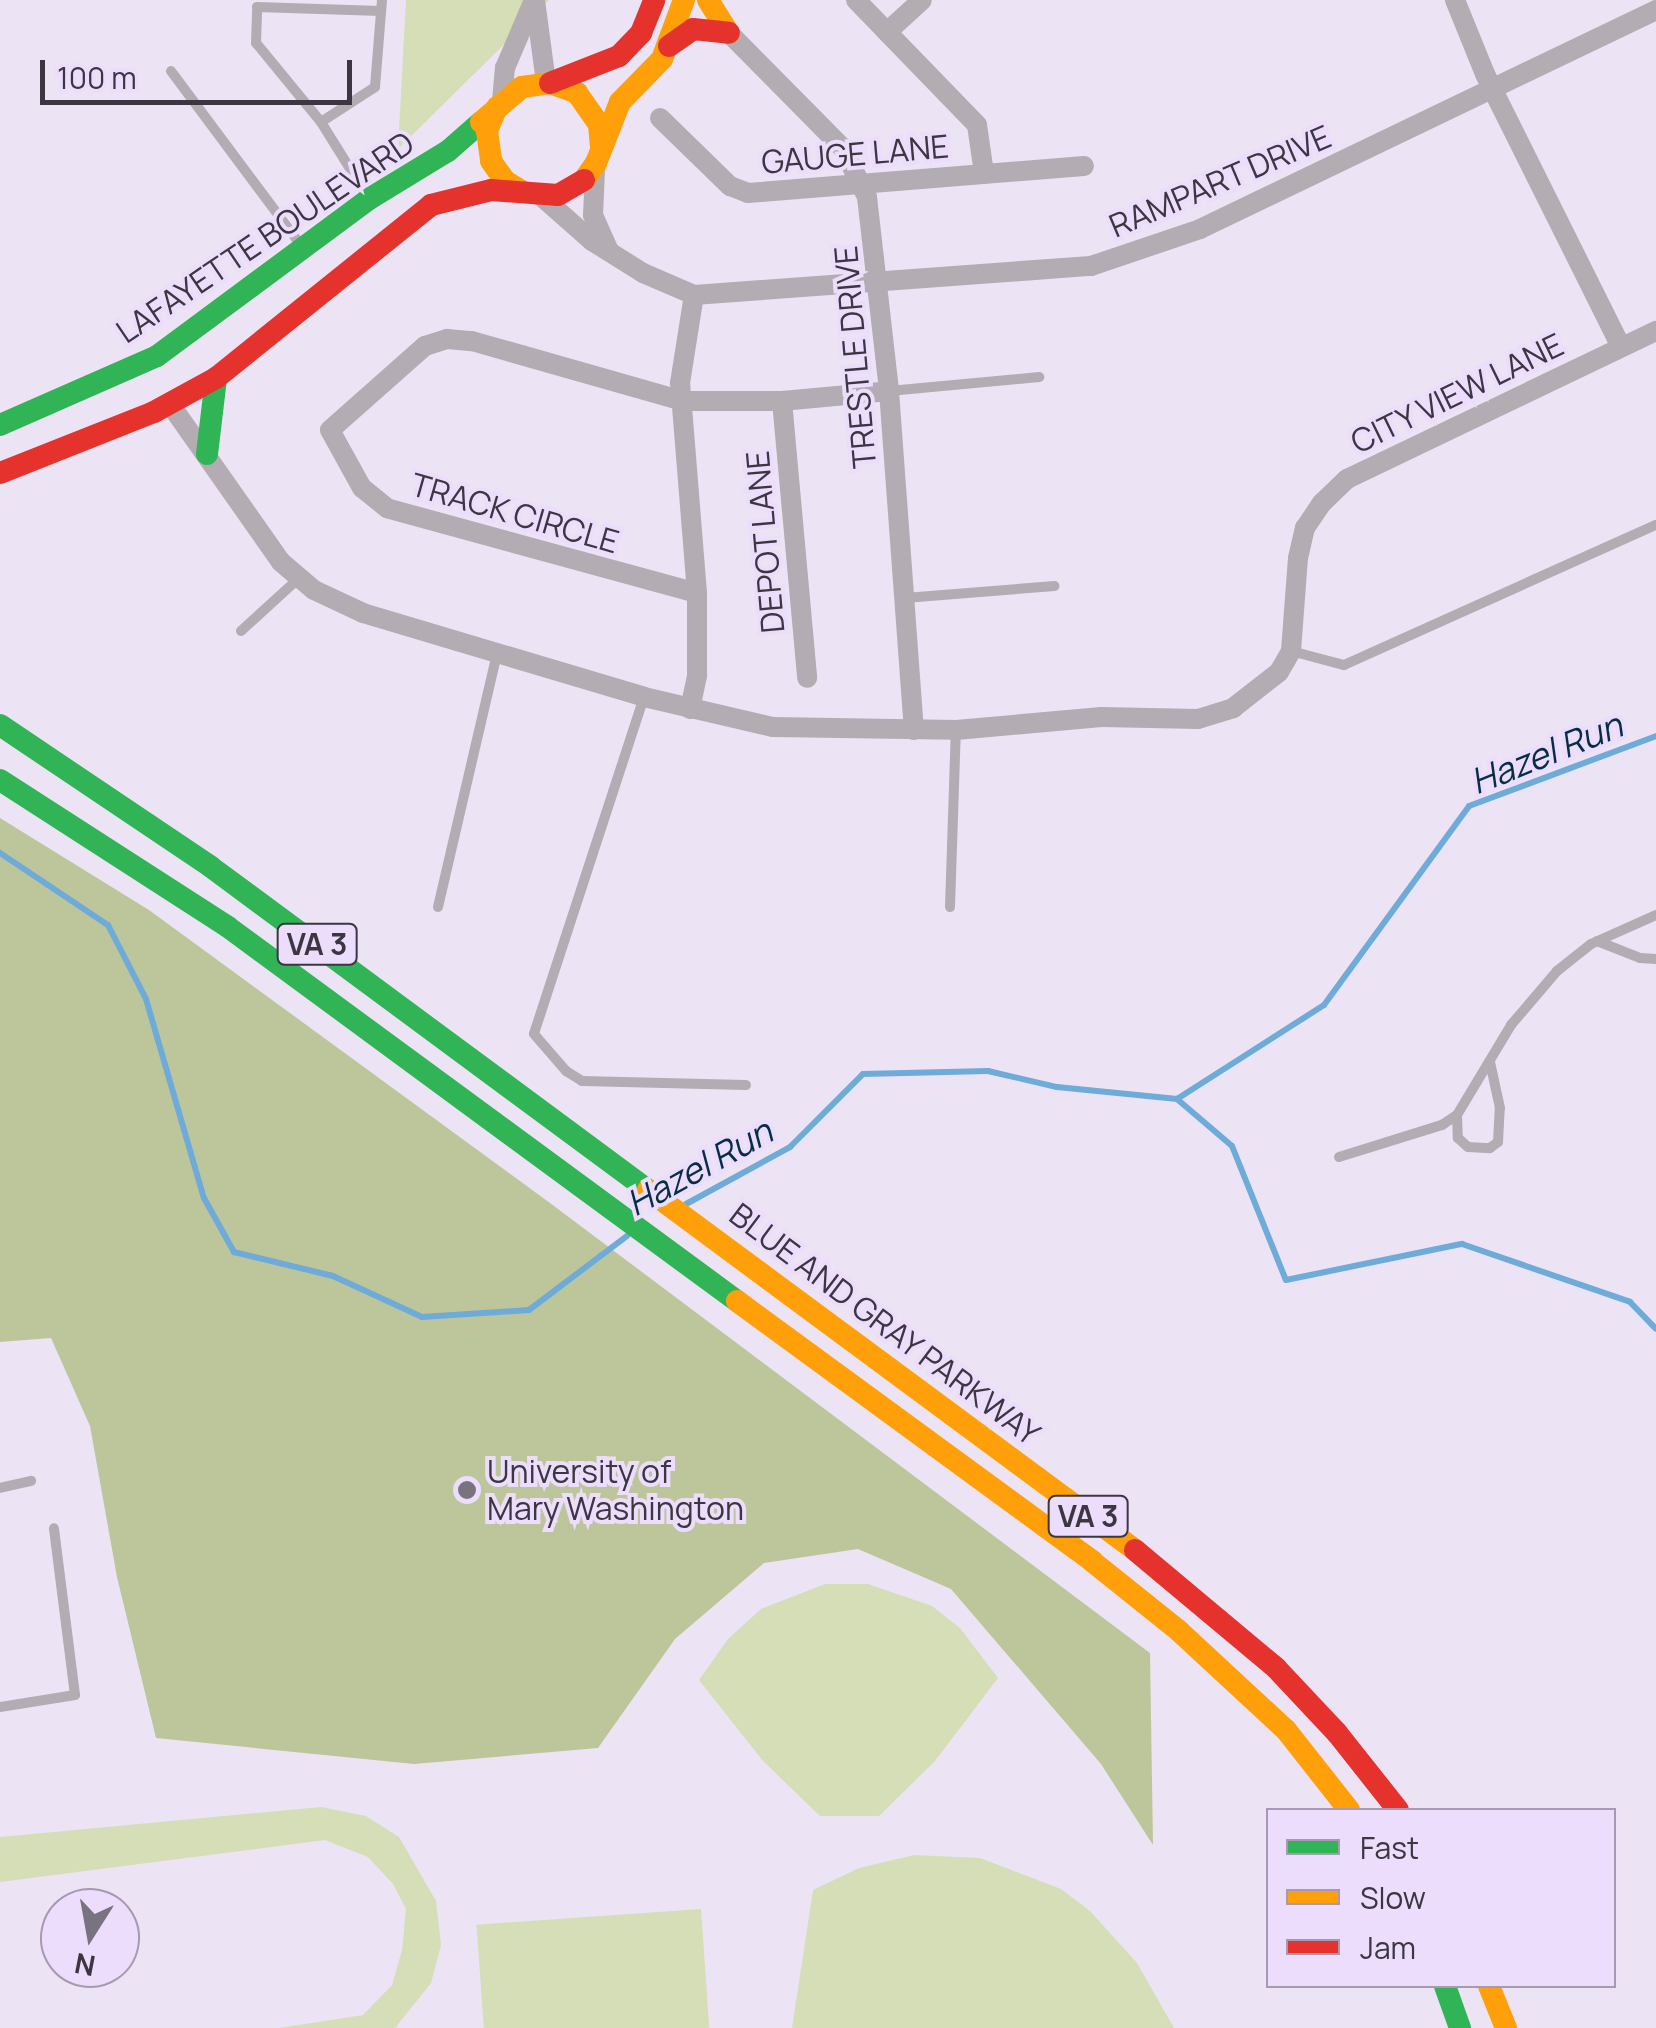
<!DOCTYPE html>
<style>
body{margin:0}
#map{position:relative;width:1656px;height:2028px;overflow:hidden;background:#ece4f4;font-family:Manrope,sans-serif}
div>[style]{position:absolute}
.green>*{inset:0;background:#d5deb7;transform-origin:0 0}
.forest>*{inset:0;background:#bdc69b}
.stream>*{height:6px;margin:-3px;padding:0 3px;transform-origin:3px;border-radius:3px;background:#6eabd8}
.lane>*{height:10px;margin:-5px;padding:0 5px;transform-origin:5px;border-radius:5px;background:#b3adb3}
.street>*{height:20px;margin:-10px;padding:0 10px;transform-origin:10px;border-radius:10px;background:#b3adb3}
.fast>*{height:22px;margin:-11px;padding:0 11px;transform-origin:11px;border-radius:11px;background:#30b455}
.slow>*{height:22px;margin:-11px;padding:0 11px;transform-origin:11px;border-radius:11px;background:#ff9f0a}
.jam>*{height:22px;margin:-11px;padding:0 11px;transform-origin:11px;border-radius:11px;background:#e5322d}
.dots>*{width:28px;height:28px;translate:-50% -50%;box-sizing:border-box;border:5px solid #ebddfb;border-radius:50%}
span{translate:-50% -50%;white-space:nowrap;text-align:center;line-height:1.15;-webkit-text-stroke:8px #ebddfb;paint-order:stroke}
.shield-label span{padding:2px 8px;background:#ebddfb;border:2px solid;border-radius:8px;-webkit-text-stroke-width:0}
.shield-label{font-size:30px;color:#3b3641;font-weight:700}
.street-label{font-size:32px;color:#3b3641}
.poi-label{font-size:32px;color:#3b3641}
.left{translate:0 -50%;text-align:left}
.water-label{font-size:35px;color:#052d44;font-style:italic}
.legend{position:absolute;left:1266px;top:1808px;width:350px;height:180px;box-sizing:border-box;background:#ebddfb;border:2px solid #a59ab1;margin:0;padding:12px 18px;list-style:none;font-size:30px;color:#3b3641}
.legend li{display:flex;align-items:center;gap:20px;height:50px}
.legend b{width:50px;border:2px solid #a59ab1}
.north{position:absolute;left:40px;top:1888px;width:100px;height:100px;box-sizing:border-box;background:#ebddfb;border:2px solid #a59ab1;border-radius:50%;rotate:191deg;font-size:28px;font-weight:700;line-height:40px;text-align:center;color:#3b3641}
.north::after{content:'';display:block;margin:auto;width:35px;height:45px;background:#797380;clip-path:polygon(50% 0,100% 100%,50% 72%,0 100%)}
.scale{position:absolute;left:40px;top:60px;width:312px;height:45px;box-sizing:border-box;border:5px solid #3b3641;border-top:0;padding-left:12px;font-size:30px;line-height:35px;white-space:nowrap;color:#3b3641;-webkit-text-stroke:8px #ebddfb;paint-order:stroke}
</style>
<div id="map">
<div class="green">
<i style="clip-path:polygon(406px 0,549px 0,398px 149px)"></i>
<i style="clip-path:polygon(825px 1584px,868px 1584px,932px 1606px,960px 1628px,998px 1678px,935px 1761px,879px 1816px,820px 1816px,763px 1761px,699px 1680px,728px 1639px,761px 1609px)"></i>
<i style="clip-path:polygon(321px 1807px,366px 1816px,399px 1837px,436px 1901px,441px 1945px,431px 1983px,395px 2028px,279px 2028px,363px 2015px,392px 1985px,402px 1950px,406px 1909px,393px 1884px,368px 1857px,325px 1840px,0 1882px,0 1837px)"></i>
<i style="clip-path:polygon(914px 1855px,980px 1858px,1061px 1889px,1090px 1911px,1137px 1963px,1174px 2028px,792px 2028px,813px 1890px,859px 1868px)"></i>
<i style="left:701px;top:1909px;width:119px;height:225px;rotate:86deg"></i>
</div>
<div class="forest">
<i style="clip-path:polygon(0 818px,149px 910px,550px 1203px,1150px 1653px,1153px 1845px,1101px 1764px,951px 1589px,858px 1549px,764px 1563px,675px 1639px,598px 1748px,414px 1764px,156px 1738px,117px 1577px,90px 1426px,51px 1338px,0 1342px)"></i>
</div>
<div class="stream">
<i style="left:0;top:853px;width:130px;rotate:33.7deg"></i>
<i style="left:108px;top:925px;width:83px;rotate:62.8deg"></i>
<i style="left:146px;top:999px;width:207px;rotate:73.8deg"></i>
<i style="left:204px;top:1198px;width:62px;rotate:60.9deg"></i>
<i style="left:234px;top:1252px;width:102px;rotate:13.6deg"></i>
<i style="left:333px;top:1276px;width:98px;rotate:24.7deg"></i>
<i style="left:422px;top:1317px;width:107px;rotate:-3.7deg"></i>
<i style="left:529px;top:1310px;width:123px;rotate:-37.1deg"></i>
<i style="left:1177px;top:1099px;width:72px;rotate:40.5deg"></i>
<i style="left:1232px;top:1146px;width:144px;rotate:68.1deg"></i>
<i style="left:1286px;top:1280px;width:180px;rotate:-11.6deg"></i>
<i style="left:1462px;top:1244px;width:178px;rotate:19deg"></i>
<i style="left:1630px;top:1302px;width:37px;rotate:46deg"></i>
<i style="left:686px;top:1204px;width:119px;rotate:-28.7deg"></i>
<i style="left:790px;top:1147px;width:103px;rotate:-45deg"></i>
<i style="left:863px;top:1074px;width:125px;rotate:-1.4deg"></i>
<i style="left:988px;top:1071px;width:71px;rotate:13.1deg"></i>
<i style="left:1057px;top:1087px;width:121px;rotate:5.7deg"></i>
<i style="left:1177px;top:1099px;width:174px;rotate:-32.6deg"></i>
<i style="left:1324px;top:1005px;width:246px;rotate:-53.9deg"></i>
<i style="left:1469px;top:806px;width:200px;rotate:-20.5deg"></i>
</div>
<div class="lane">
<i style="left:171px;top:71px;width:219px;rotate:53.3deg"></i>
<i style="left:321px;top:122px;width:102px;rotate:-129.4deg"></i>
<i style="left:256px;top:43px;width:36px;rotate:-88deg"></i>
<i style="left:257px;top:7px;width:124px;rotate:1.8deg"></i>
<i style="left:367px;top:196px;width:87px;rotate:-121.9deg"></i>
<i style="left:321px;top:122px;width:64px;rotate:-32.9deg"></i>
<i style="left:375px;top:87px;width:87px;rotate:-85.4deg"></i>
<i style="left:889px;top:391px;width:151px;rotate:-5.3deg"></i>
<i style="left:905px;top:598px;width:150px;rotate:-4.6deg"></i>
<i style="left:241px;top:631px;width:77px;rotate:-42.4deg"></i>
<i style="left:1291px;top:651px;width:55px;rotate:14.8deg"></i>
<i style="left:1344px;top:665px;width:342px;rotate:-24.2deg"></i>
<i style="left:644px;top:697px;width:354px;rotate:108.1deg"></i>
<i style="left:534px;top:1034px;width:49px;rotate:49.1deg"></i>
<i style="left:566px;top:1071px;width:19px;rotate:32deg"></i>
<i style="left:582px;top:1081px;width:164px;rotate:1.4deg"></i>
<i style="left:438px;top:907px;width:260px;rotate:-76.9deg"></i>
<i style="left:950px;top:907px;width:177px;rotate:-88.1deg"></i>
<i style="left:1597px;top:941px;width:46px;rotate:21.6deg"></i>
<i style="left:1640px;top:958px;width:16px;rotate:4deg"></i>
<i style="left:1457px;top:1115px;width:23px;rotate:88deg"></i>
<i style="left:1458px;top:1138px;width:13px;rotate:42deg"></i>
<i style="left:1468px;top:1147px;width:22px;rotate:3deg"></i>
<i style="left:1490px;top:1148px;width:10px;rotate:-37deg"></i>
<i style="left:1498px;top:1142px;width:34px;rotate:-87deg"></i>
<i style="left:1500px;top:1108px;width:47px;rotate:-102.3deg"></i>
<i style="left:1339px;top:1157px;width:108px;rotate:-17.3deg"></i>
<i style="left:1442px;top:1125px;width:18px;rotate:-34deg"></i>
<i style="left:1457px;top:1115px;width:105px;rotate:-59deg"></i>
<i style="left:1511px;top:1025px;width:71px;rotate:-49.6deg"></i>
<i style="left:1557px;top:971px;width:43px;rotate:-38.5deg"></i>
<i style="left:1591px;top:944px;width:71px;rotate:-24deg"></i>
<i style="left:0;top:1488px;width:32px;rotate:-13deg"></i>
<i style="left:0;top:1707px;width:76px;rotate:-9.1deg"></i>
<i style="left:75px;top:1695px;width:168px;rotate:-97.2deg"></i>
</div>
<div class="street">
<i style="left:535px;top:0;width:83px;rotate:82.4deg"></i>
<i style="left:856px;top:0;width:174px;rotate:45.9deg"></i>
<i style="left:977px;top:125px;width:49px;rotate:81.7deg"></i>
<i style="left:1455px;top:0;width:80px;rotate:67.9deg"></i>
<i style="left:1485px;top:74px;width:305px;rotate:63.5deg"></i>
<i style="left:887px;top:32px;width:47px;rotate:-42.4deg"></i>
<i style="left:729px;top:33px;width:161px;rotate:45.3deg"></i>
<i style="left:842px;top:147px;width:56px;rotate:63.4deg"></i>
<i style="left:867px;top:197px;width:195px;rotate:83.5deg"></i>
<i style="left:889px;top:391px;width:340px;rotate:85.8deg"></i>
<i style="left:502px;top:101px;width:33px;rotate:-85deg"></i>
<i style="left:505px;top:68px;width:74px;rotate:-66.9deg"></i>
<i style="left:660px;top:118px;width:98px;rotate:44.2deg"></i>
<i style="left:730px;top:186px;width:19px;rotate:21deg"></i>
<i style="left:748px;top:193px;width:337px;rotate:-4.6deg"></i>
<i style="left:595px;top:170px;width:45px;rotate:92.5deg"></i>
<i style="left:593px;top:215px;width:37px;rotate:66deg"></i>
<i style="left:541px;top:196px;width:68px;rotate:41.4deg"></i>
<i style="left:592px;top:241px;width:60px;rotate:32.1deg"></i>
<i style="left:643px;top:273px;width:56px;rotate:23.3deg"></i>
<i style="left:694px;top:295px;width:398px;rotate:-4.2deg"></i>
<i style="left:1091px;top:266px;width:115px;rotate:-18.7deg"></i>
<i style="left:1200px;top:229px;width:506px;rotate:-25.65deg"></i>
<i style="left:782px;top:401px;width:278px;rotate:84.8deg"></i>
<i style="left:170px;top:404px;width:193px;rotate:54.9deg"></i>
<i style="left:281px;top:562px;width:43px;rotate:40.3deg"></i>
<i style="left:314px;top:590px;width:54px;rotate:25.1deg"></i>
<i style="left:363px;top:613px;width:293px;rotate:16.6deg"></i>
<i style="left:644px;top:697px;width:132px;rotate:13.1deg"></i>
<i style="left:773px;top:727px;width:183px;rotate:0.9deg"></i>
<i style="left:956px;top:730px;width:146px;rotate:-5.1deg"></i>
<i style="left:1101px;top:717px;width:97px;rotate:1.2deg"></i>
<i style="left:1198px;top:719px;width:37px;rotate:-17deg"></i>
<i style="left:1233px;top:708px;width:58px;rotate:-38deg"></i>
<i style="left:1279px;top:672px;width:24px;rotate:-60deg"></i>
<i style="left:1291px;top:651px;width:93px;rotate:-85.7deg"></i>
<i style="left:1298px;top:558px;width:31px;rotate:-77deg"></i>
<i style="left:1305px;top:528px;width:30px;rotate:-56deg"></i>
<i style="left:1322px;top:503px;width:35px;rotate:-44deg"></i>
<i style="left:1347px;top:479px;width:343px;rotate:-25.6deg"></i>
<i style="left:697px;top:593px;width:321px;rotate:-164.7deg"></i>
<i style="left:387px;top:508px;width:32px;rotate:-141deg"></i>
<i style="left:362px;top:488px;width:66px;rotate:-118.9deg"></i>
<i style="left:330px;top:430px;width:127px;rotate:-41.5deg"></i>
<i style="left:425px;top:346px;width:23px;rotate:-18deg"></i>
<i style="left:447px;top:339px;width:25px;rotate:5deg"></i>
<i style="left:472px;top:341px;width:218px;rotate:15.9deg"></i>
<i style="left:682px;top:401px;width:100px"></i>
<i style="left:782px;top:401px;width:107px;rotate:-5.3deg"></i>
<i style="left:690px;top:709px;width:35px;rotate:-78deg"></i>
<i style="left:697px;top:675px;width:82px;rotate:-90deg"></i>
<i style="left:697px;top:593px;width:211px;rotate:-94.6deg"></i>
<i style="left:680px;top:383px;width:89px;rotate:-81deg"></i>
</div>
<div class="fast">
<i style="left:0;top:425px;width:171px;rotate:-23.7deg"></i>
<i style="left:157px;top:356px;width:264px;rotate:-36.5deg"></i>
<i style="left:369px;top:199px;width:92px;rotate:-31.3deg"></i>
<i style="left:448px;top:151px;width:44px;rotate:-41.3deg"></i>
<i style="left:207px;top:454px;width:77px;rotate:-83.2deg"></i>
<i style="left:0;top:725px;width:254px;rotate:33.9deg"></i>
<i style="left:211px;top:867px;width:543px;rotate:36.47deg"></i>
<i style="left:0;top:780px;width:271px;rotate:32.8deg"></i>
<i style="left:228px;top:927px;width:632px;rotate:36.31deg"></i>
<i style="left:1445px;top:1986px;width:45px;rotate:70.3deg"></i>
</div>
<div class="slow">
<i style="left:708px;top:0;width:39px;rotate:58deg"></i>
<i style="left:497px;top:107px;width:26px;rotate:113deg"></i>
<i style="left:487px;top:131px;width:30px;rotate:82deg"></i>
<i style="left:491px;top:161px;width:24px;rotate:55deg"></i>
<i style="left:505px;top:181px;width:21px;rotate:31deg"></i>
<i style="left:481px;top:122px;width:54px;rotate:-40.5deg"></i>
<i style="left:522px;top:87px;width:28px;rotate:-8deg"></i>
<i style="left:550px;top:83px;width:29px;rotate:20deg"></i>
<i style="left:577px;top:93px;width:38px;rotate:55deg"></i>
<i style="left:599px;top:124px;width:22px;rotate:85deg"></i>
<i style="left:584px;top:180px;width:21px;rotate:-55deg"></i>
<i style="left:596px;top:163px;width:66px;rotate:-68.5deg"></i>
<i style="left:620px;top:102px;width:60px;rotate:-45.7deg"></i>
<i style="left:662px;top:59px;width:63px;rotate:-69.6deg"></i>
<i style="left:648px;top:1190px;width:606px;rotate:36.47deg"></i>
<i style="left:737px;top:1301px;width:441px;rotate:36.2deg"></i>
<i style="left:1093px;top:1562px;width:110px;rotate:38.7deg"></i>
<i style="left:1179px;top:1631px;width:146px;rotate:42.8deg"></i>
<i style="left:1286px;top:1730px;width:102px;rotate:51.8deg"></i>
<i style="left:1489px;top:1986px;width:45px;rotate:68deg"></i>
</div>
<div class="jam">
<i style="left:669px;top:46px;width:29px;rotate:-35deg"></i>
<i style="left:693px;top:29px;width:36px;rotate:6deg"></i>
<i style="left:550px;top:83px;width:74px;rotate:-21.4deg"></i>
<i style="left:619px;top:56px;width:32px;rotate:-46deg"></i>
<i style="left:641px;top:33px;width:35px;rotate:-68deg"></i>
<i style="left:0;top:473px;width:166px;rotate:-21.6deg"></i>
<i style="left:154px;top:412px;width:71px;rotate:-28.7deg"></i>
<i style="left:216px;top:378px;width:276px;rotate:-38.8deg"></i>
<i style="left:431px;top:205px;width:62px;rotate:-14deg"></i>
<i style="left:491px;top:190px;width:67px;rotate:4.3deg"></i>
<i style="left:558px;top:195px;width:30px;rotate:-30deg"></i>
<i style="left:1135px;top:1550px;width:184px;rotate:39.9deg"></i>
<i style="left:1276px;top:1668px;width:89px;rotate:46.8deg"></i>
<i style="left:1337px;top:1733px;width:98px;rotate:51.6deg"></i>
</div>
<div class="dots">
<i style="left:467px;top:1490px;background:#797380"></i>
</div>
<div class="shield-label">
<span style="left:317px;top:944px">VA 3</span>
<span style="left:1088px;top:1516px">VA 3</span>
</div>
<div class="street-label">
<span style="left:855px;top:154px;rotate:-5deg">GAUGE LANE</span>
<span style="left:1220px;top:181px;rotate:-23deg">RAMPART DRIVE</span>
<span style="left:265px;top:237px;rotate:-34deg">LAFAYETTE BOULEVARD</span>
<span style="left:855px;top:357px;rotate:-95deg">TRESTLE DRIVE</span>
<span style="left:1457px;top:393px;rotate:-26deg">CITY VIEW LANE</span>
<span style="left:515px;top:513px;rotate:16deg">TRACK CIRCLE</span>
<span style="left:765px;top:542px;rotate:-95deg">DEPOT LANE</span>
<span style="left:885px;top:1324px;rotate:37deg">BLUE AND GRAY PARKWAY</span>
</div>
<div class="poi-label">
<span class="left" style="left:487px;top:1490px">University of<br>Mary Washington</span>
</div>
<div class="water-label">
<span style="left:1546px;top:753px;rotate:-22deg">Hazel Run</span>
<span style="left:699px;top:1167px;rotate:-29deg">Hazel Run</span>
</div>
<ul class="legend">
<li><b style="height:12px;background:#30b455"></b>Fast</li>
<li><b style="height:12px;background:#ff9f0a"></b>Slow</li>
<li><b style="height:12px;background:#e5322d"></b>Jam</li>
</ul>
<div class="north">N</div>
<div class="scale">100 m</div>
</div>
